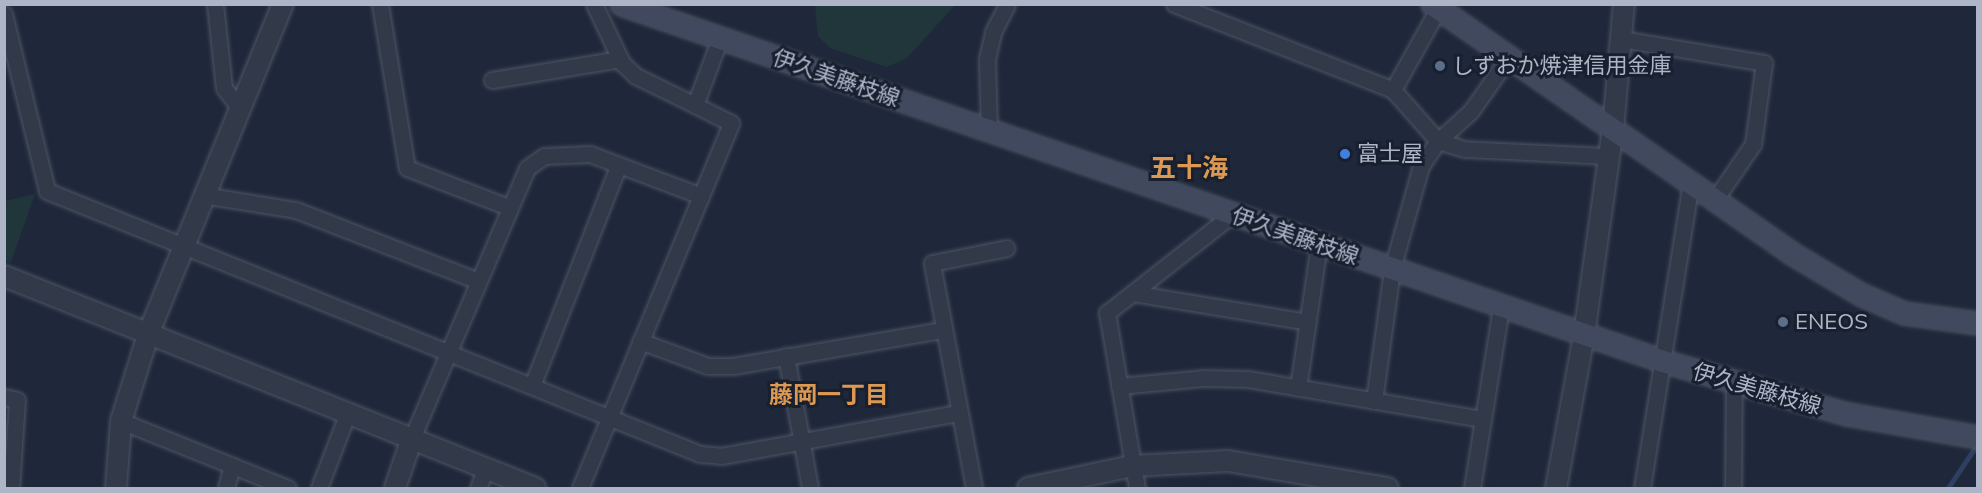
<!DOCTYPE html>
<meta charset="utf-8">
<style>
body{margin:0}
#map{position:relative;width:1982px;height:493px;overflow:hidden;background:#1f283a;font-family:Mulish,"Noto Sans JP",sans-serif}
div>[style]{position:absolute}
.green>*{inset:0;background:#21363b}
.stream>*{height:4.5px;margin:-2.25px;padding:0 2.25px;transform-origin:2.25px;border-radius:2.25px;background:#2f3f61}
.roads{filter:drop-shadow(0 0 2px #4d5565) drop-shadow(0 0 2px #4d5565)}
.minor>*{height:15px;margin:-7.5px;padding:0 7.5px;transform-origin:7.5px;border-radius:7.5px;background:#323a4a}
.tertiary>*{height:20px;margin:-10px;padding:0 10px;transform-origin:10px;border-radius:10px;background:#323a4a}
.secondary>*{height:21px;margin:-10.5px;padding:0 10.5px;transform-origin:10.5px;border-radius:10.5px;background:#40495e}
.dots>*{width:16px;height:16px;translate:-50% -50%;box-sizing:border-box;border:3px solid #18202f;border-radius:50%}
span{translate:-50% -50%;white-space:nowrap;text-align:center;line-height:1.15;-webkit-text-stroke:6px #18202f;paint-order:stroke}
.poi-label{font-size:22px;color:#adb5c7}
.left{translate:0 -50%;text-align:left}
.street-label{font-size:22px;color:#adb5c7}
.neighbourhood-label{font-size:24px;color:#dd9952;font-weight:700}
.quarter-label{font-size:26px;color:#dd9952;font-weight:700}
.frame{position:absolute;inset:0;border:6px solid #adb5c7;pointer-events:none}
</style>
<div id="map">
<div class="green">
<i style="clip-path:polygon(815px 5px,815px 4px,955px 5px,907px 58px,887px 67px,830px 48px,818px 36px)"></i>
<i style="clip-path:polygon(35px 194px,11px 262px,5px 260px,5px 201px)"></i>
</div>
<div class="stream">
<i style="left:1948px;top:488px;width:54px;rotate:-56.3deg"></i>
</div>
<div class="roads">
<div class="minor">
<i style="left:215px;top:4px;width:84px;rotate:83.9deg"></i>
<i style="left:224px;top:88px;width:28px;rotate:52deg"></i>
<i style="left:380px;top:4px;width:166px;rotate:80.7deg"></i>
<i style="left:407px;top:168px;width:108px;rotate:21.1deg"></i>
<i style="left:594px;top:4px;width:65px;rotate:64.6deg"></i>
<i style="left:622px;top:63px;width:19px;rotate:43deg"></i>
<i style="left:636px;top:76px;width:66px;rotate:26.2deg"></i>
<i style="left:1174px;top:4px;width:235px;rotate:21.4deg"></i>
<i style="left:1438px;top:9px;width:93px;rotate:119.1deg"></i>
<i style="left:1393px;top:90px;width:68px;rotate:48.6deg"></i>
<i style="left:1438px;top:141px;width:27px;rotate:17deg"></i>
<i style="left:1464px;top:149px;width:145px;rotate:2.8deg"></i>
<i style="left:4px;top:14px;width:182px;rotate:76.3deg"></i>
<i style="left:47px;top:191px;width:704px;rotate:21.94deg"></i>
<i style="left:700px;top:454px;width:21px;rotate:5deg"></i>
<i style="left:721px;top:456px;width:241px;rotate:-10.3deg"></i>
<i style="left:1621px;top:39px;width:145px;rotate:9.5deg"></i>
<i style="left:1764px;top:63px;width:82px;rotate:97.7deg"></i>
<i style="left:1753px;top:144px;width:65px;rotate:124.4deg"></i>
<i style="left:492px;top:80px;width:130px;rotate:-9.3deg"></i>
<i style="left:989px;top:132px;width:73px;rotate:-91.6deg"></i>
<i style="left:987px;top:59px;width:28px;rotate:-77deg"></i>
<i style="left:993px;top:32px;width:31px;rotate:-63deg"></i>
<i style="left:203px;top:195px;width:94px;rotate:9.2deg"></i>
<i style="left:296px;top:210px;width:195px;rotate:21.3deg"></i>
<i style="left:1133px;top:293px;width:177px;rotate:9.4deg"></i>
<i style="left:640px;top:341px;width:72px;rotate:20.2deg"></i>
<i style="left:708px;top:366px;width:25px"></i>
<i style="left:733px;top:366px;width:211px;rotate:-9.8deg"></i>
<i style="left:786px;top:356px;width:134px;rotate:79.7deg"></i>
<i style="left:532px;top:386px;width:236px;rotate:-68.6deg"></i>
<i style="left:1119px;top:386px;width:84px;rotate:-5.4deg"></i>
<i style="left:1203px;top:378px;width:45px;rotate:1.3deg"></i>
<i style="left:1248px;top:379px;width:238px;rotate:9.7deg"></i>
<i style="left:1298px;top:388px;width:146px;rotate:-81.7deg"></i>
<i style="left:4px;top:397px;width:13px;rotate:13deg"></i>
<i style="left:17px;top:400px;width:88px;rotate:93.9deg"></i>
<i style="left:1374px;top:401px;width:133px;rotate:-82.2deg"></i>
<i style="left:1392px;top:269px;width:107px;rotate:-74.3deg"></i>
<i style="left:1421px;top:166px;width:30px;rotate:-56deg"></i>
<i style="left:1438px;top:141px;width:45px;rotate:-42.3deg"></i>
<i style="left:1471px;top:111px;width:66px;rotate:-54.9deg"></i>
<i style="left:121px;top:421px;width:180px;rotate:21.9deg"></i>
<i style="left:412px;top:438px;width:293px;rotate:-66.9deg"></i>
<i style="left:527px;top:168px;width:21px;rotate:-35deg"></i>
<i style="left:544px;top:156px;width:46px;rotate:-2.5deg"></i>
<i style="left:590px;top:154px;width:119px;rotate:20.7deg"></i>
<i style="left:226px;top:488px;width:23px;rotate:-75deg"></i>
<i style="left:319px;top:488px;width:81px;rotate:-69.1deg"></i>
<i style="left:478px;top:488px;width:22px;rotate:-68deg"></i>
<i style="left:580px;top:488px;width:395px;rotate:-67.5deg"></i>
<i style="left:731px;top:123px;width:40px;rotate:-153.4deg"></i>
<i style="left:695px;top:105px;width:72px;rotate:-69.5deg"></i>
<i style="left:974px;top:488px;width:229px;rotate:-100.6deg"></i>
<i style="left:932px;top:263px;width:76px;rotate:-11.3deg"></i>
<i style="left:1137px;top:488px;width:178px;rotate:-99.7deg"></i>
<i style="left:1107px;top:313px;width:160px;rotate:-38.2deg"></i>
<i style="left:1472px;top:488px;width:184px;rotate:-80.9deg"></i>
<i style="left:1642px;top:488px;width:311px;rotate:-80.9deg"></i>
<i style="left:1733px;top:488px;width:105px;rotate:-89.5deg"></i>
</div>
<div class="tertiary">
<i style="left:4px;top:276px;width:572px;rotate:21.76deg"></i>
<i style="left:116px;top:488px;width:67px;rotate:-85.7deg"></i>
<i style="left:121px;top:421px;width:93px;rotate:-72.5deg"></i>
<i style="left:149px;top:332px;width:354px;rotate:-67.8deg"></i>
<i style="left:395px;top:488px;width:53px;rotate:-71.2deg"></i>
<i style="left:1028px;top:488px;width:106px;rotate:-11.9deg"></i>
<i style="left:1132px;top:466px;width:96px;rotate:-3deg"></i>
<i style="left:1228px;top:461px;width:162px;rotate:9.6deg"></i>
<i style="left:1556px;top:488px;width:156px;rotate:-79.6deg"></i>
<i style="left:1584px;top:335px;width:208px;rotate:-82deg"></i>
<i style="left:1613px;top:129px;width:125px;rotate:-85deg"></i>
</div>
<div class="secondary">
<i style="left:621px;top:4px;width:1101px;rotate:18.91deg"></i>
<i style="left:1663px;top:361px;width:191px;rotate:16.1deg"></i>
<i style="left:1847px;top:414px;width:133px;rotate:10deg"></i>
<i style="left:1432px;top:4px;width:437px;rotate:34.7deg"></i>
<i style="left:1791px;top:253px;width:80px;rotate:30.7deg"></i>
<i style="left:1860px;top:294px;width:48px;rotate:23.4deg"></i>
<i style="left:1904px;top:313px;width:75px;rotate:7.7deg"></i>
</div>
</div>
<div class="dots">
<i style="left:1440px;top:66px;background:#5c6f8a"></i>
<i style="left:1345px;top:154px;background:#3f7fe0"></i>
<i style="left:1783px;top:322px;background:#5c6f8a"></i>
</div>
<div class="poi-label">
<span class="left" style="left:1452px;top:66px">しずおか焼津信用金庫</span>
<span class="left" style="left:1357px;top:154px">富士屋</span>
<span class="left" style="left:1795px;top:322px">ENEOS</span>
</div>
<div class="street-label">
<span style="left:836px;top:78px;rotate:19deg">伊久美藤枝線</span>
<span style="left:1295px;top:236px;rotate:19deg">伊久美藤枝線</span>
<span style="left:1757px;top:389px;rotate:16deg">伊久美藤枝線</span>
</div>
<div class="neighbourhood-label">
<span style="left:829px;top:395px">藤岡一丁目</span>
</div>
<div class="quarter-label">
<span style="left:1189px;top:168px">五十海</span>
</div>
<div class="frame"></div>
</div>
